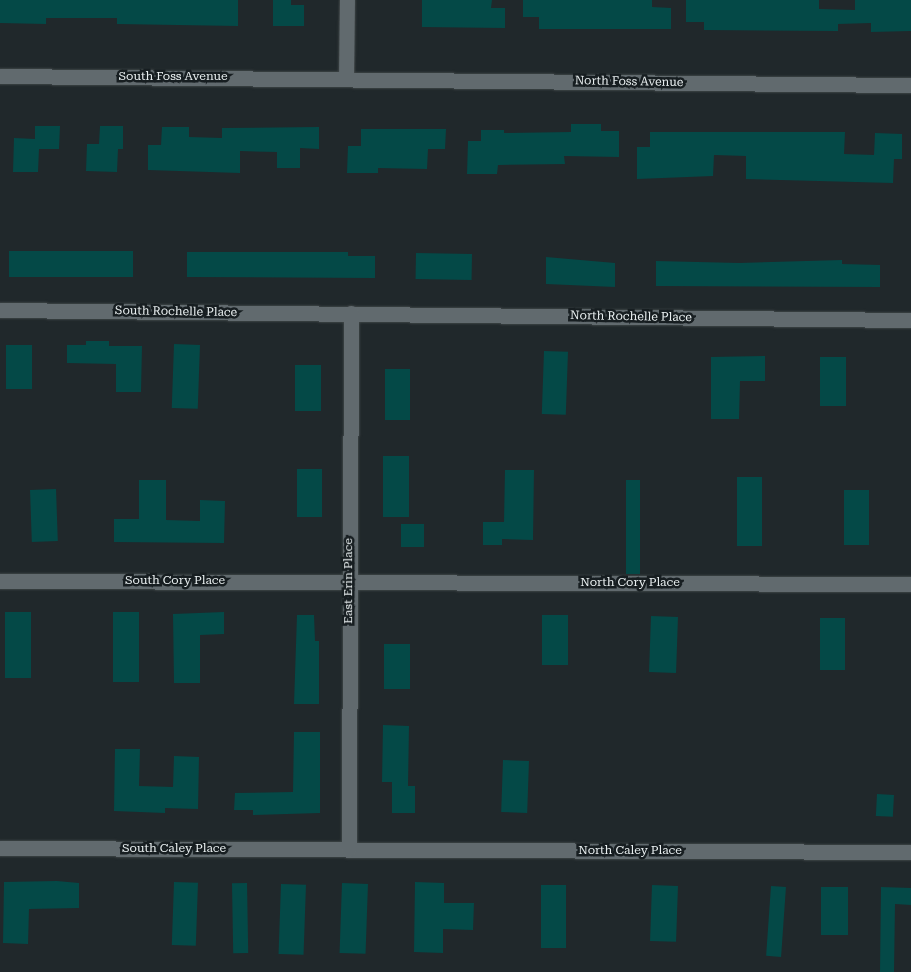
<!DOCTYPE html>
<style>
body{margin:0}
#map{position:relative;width:911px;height:972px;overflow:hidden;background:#20282b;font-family:"Roboto Serif",serif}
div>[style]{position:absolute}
.building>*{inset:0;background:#044947;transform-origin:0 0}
.roads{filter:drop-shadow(0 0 1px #404748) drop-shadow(0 0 1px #404748)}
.minor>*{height:15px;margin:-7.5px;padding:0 7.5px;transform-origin:7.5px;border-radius:7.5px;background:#616a6e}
.tertiary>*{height:15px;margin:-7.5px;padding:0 7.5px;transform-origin:7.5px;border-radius:7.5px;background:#616a6e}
span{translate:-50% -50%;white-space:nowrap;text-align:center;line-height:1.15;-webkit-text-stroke:5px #171e21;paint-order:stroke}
.street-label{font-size:12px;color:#eaf0f1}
</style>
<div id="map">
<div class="building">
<i style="clip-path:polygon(0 0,238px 0,238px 26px,117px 24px,117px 18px,46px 18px,46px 24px,0 23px)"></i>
<i style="clip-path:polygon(273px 0,291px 0,291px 5px,304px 5px,304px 26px,273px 26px)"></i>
<i style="clip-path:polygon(422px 0,492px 0,491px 8px,505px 8px,505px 28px,422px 27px)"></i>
<i style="clip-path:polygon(523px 0,652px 0,652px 7px,671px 8px,671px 29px,539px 29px,539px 17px,523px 17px)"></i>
<i style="clip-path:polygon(686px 0,819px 0,819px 9px,855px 10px,855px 0,911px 0,911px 31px,871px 32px,871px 23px,838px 24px,838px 31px,704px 30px,704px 22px,686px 22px)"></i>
<i style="clip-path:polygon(571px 124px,601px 124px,601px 131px,619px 131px,619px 157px,564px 156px,565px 164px,498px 165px,497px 174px,467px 174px,468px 141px,481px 141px,481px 130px,504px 130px,504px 133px,571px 132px)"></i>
<i style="clip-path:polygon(35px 126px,60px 126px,59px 149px,39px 149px,38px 172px,13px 172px,14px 138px,35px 139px)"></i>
<i style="clip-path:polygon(100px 126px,123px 126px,123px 149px,118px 149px,117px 172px,86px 171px,87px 144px,99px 144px)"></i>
<i style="clip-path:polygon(162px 127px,189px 127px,189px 137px,222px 138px,222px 128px,319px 127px,319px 149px,300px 148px,300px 168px,277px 168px,277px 152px,240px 151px,240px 173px,148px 170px,148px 145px,161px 145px)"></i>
<i style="clip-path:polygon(361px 129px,446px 129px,445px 149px,428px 149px,427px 169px,378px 168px,378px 173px,347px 173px,348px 146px,361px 146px)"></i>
<i style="clip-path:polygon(650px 132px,845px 132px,844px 154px,874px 155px,875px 133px,902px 134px,902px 159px,894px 159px,893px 183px,746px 179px,746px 156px,714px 155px,713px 176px,637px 179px,637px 147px,650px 147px)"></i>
<i style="left:133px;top:251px;width:26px;height:124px;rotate:90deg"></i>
<i style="clip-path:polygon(187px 252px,348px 252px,348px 256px,375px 256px,375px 278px,187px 277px)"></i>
<i style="left:416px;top:253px;width:56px;height:26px;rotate:1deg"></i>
<i style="clip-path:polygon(546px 257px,615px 263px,615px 287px,546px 284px)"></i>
<i style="clip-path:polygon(842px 260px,842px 264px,880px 265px,880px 287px,656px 286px,656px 261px,739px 263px)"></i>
<i style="clip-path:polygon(86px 341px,109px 341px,109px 346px,142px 346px,141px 392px,116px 392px,116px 364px,67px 363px,67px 345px,86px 345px)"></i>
<i style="left:174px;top:344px;width:26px;height:64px;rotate:2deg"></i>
<i style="left:6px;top:345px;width:26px;height:44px"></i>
<i style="left:544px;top:351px;width:24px;height:63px;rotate:2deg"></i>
<i style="clip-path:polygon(765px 356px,765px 381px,740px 381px,739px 419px,711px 419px,711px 357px)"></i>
<i style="left:820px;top:357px;width:26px;height:49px"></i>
<i style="left:295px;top:365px;width:26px;height:46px"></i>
<i style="left:385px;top:369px;width:25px;height:51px"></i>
<i style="left:383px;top:456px;width:26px;height:61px"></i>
<i style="left:297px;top:469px;width:25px;height:48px"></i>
<i style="clip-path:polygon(505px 470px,534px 470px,533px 540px,502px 539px,502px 545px,483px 545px,483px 522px,504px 522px)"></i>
<i style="left:737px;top:477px;width:25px;height:69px"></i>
<i style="clip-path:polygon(139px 480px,166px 480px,166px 520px,200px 521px,200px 500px,225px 501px,224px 543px,114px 542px,114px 519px,139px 519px)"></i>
<i style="left:626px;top:480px;width:14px;height:94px"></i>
<i style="left:56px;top:489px;width:52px;height:26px;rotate:88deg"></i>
<i style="left:844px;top:490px;width:25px;height:55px"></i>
<i style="left:401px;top:524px;width:23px;height:23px"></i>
<i style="left:5px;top:612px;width:26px;height:66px"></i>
<i style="left:113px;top:612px;width:26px;height:70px"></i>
<i style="clip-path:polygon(224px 612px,224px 634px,200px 635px,200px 683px,174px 683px,173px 614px)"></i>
<i style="clip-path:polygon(297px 615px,314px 615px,315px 641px,319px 641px,319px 704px,294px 704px)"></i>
<i style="left:542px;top:615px;width:26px;height:50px"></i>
<i style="left:651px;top:616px;width:27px;height:56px;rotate:2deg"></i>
<i style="left:820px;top:618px;width:25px;height:52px"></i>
<i style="left:384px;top:644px;width:26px;height:45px"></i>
<i style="clip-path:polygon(383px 725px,409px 726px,408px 786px,415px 786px,415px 813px,392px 813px,392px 782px,382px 782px)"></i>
<i style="clip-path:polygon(294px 732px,320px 732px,320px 813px,253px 815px,253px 810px,234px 810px,235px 793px,293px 792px)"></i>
<i style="clip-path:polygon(115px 749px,140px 749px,139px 786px,173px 787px,174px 756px,199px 757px,198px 809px,165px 808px,165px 813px,114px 811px)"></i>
<i style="left:503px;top:760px;width:26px;height:52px;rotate:2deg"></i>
<i style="left:877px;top:794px;width:17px;height:22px;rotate:3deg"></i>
<i style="clip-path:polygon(57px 881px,79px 883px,79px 908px,29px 909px,28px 944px,3px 943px,4px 882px)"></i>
<i style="left:174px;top:882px;width:24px;height:63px;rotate:2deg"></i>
<i style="clip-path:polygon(415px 882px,444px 883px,444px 903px,474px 903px,473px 930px,443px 929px,443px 953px,414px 952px)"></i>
<i style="left:247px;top:883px;width:70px;height:15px;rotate:89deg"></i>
<i style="left:342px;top:883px;width:26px;height:70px;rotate:2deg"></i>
<i style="left:281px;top:884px;width:25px;height:70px;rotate:2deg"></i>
<i style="left:541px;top:885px;width:25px;height:63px"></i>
<i style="left:652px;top:885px;width:26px;height:56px;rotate:2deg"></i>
<i style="left:771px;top:886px;width:15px;height:70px;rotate:4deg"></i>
<i style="left:821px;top:887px;width:27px;height:48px"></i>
<i style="clip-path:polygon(881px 887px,911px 888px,911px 905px,895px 904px,894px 972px,880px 972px)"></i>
</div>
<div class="roads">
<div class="minor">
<i style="left:346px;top:79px;width:79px;rotate:-89.3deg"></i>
<i style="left:0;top:310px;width:911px;rotate:0.63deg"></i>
<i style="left:0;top:581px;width:911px;rotate:0.19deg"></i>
<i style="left:0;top:848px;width:911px;rotate:0.25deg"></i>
<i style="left:349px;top:849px;width:536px;rotate:-89.79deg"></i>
</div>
<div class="tertiary">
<i style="left:0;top:76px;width:911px;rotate:0.57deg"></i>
</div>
</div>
<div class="street-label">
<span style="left:173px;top:77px">South Foss Avenue</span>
<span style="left:629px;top:82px;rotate:1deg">North Foss Avenue</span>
<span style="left:176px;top:312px;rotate:1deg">South Rochelle Place</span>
<span style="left:631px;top:317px;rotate:1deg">North Rochelle Place</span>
<span style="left:175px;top:581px">South Cory Place</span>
<span style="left:349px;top:581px;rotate:-90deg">East Erin Place</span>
<span style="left:630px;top:583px">North Cory Place</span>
<span style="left:174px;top:849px">South Caley Place</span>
<span style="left:630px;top:851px">North Caley Place</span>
</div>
</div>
